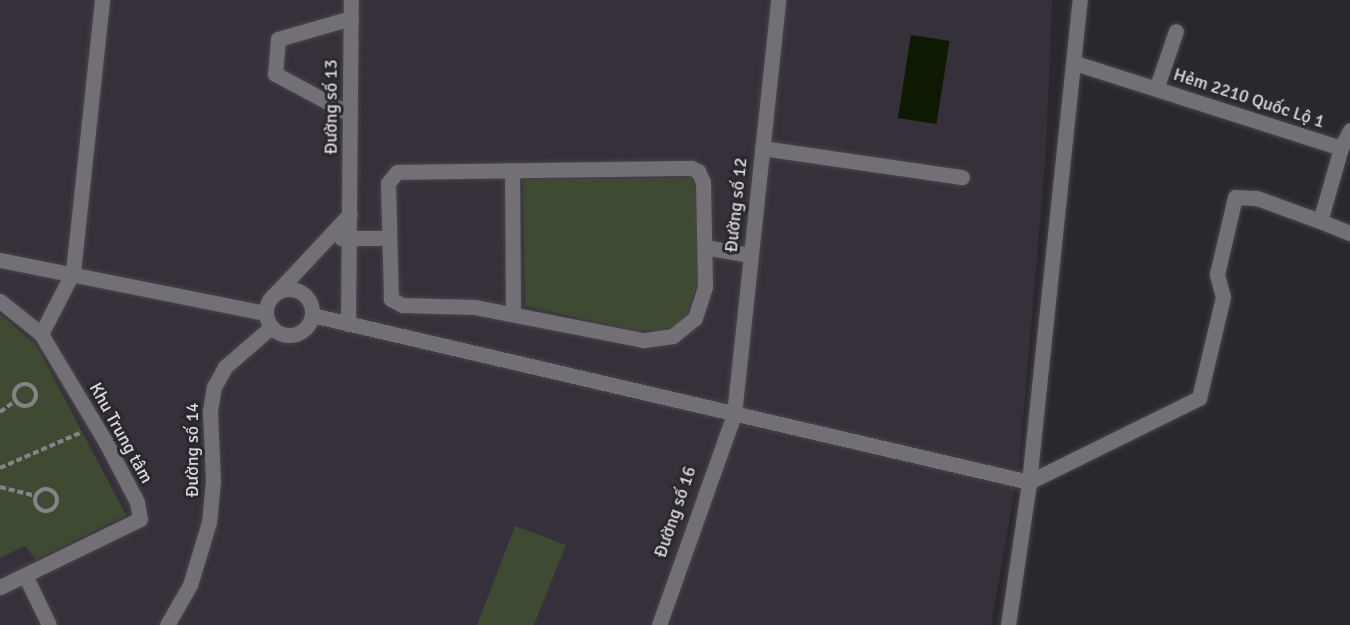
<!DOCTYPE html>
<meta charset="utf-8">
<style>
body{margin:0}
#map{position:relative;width:1350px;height:625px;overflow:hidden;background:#2b282d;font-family:Signika,sans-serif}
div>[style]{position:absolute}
.built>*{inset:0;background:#36303a}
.green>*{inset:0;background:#3e4a32}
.water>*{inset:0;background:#0e1901;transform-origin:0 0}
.path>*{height:4px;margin-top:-2px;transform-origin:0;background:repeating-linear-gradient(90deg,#858387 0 6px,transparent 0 9px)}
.path>.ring{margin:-2px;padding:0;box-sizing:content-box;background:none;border:4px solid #858387;border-radius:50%}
.roads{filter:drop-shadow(0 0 2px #484549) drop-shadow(0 0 2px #484549)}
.minor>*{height:15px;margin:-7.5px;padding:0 7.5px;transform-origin:7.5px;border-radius:7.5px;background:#737075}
.minor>.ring{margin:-7.5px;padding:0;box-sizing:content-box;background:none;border:15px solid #737075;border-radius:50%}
span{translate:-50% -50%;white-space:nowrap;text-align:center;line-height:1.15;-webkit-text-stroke:6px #2b282d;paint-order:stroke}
.street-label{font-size:18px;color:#dbd9dc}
</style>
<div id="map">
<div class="built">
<i style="clip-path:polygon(0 0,1052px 0,1046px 151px,1019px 466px,991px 625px,0 625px)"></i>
</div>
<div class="green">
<i style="clip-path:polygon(691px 178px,695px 185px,698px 282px,687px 315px,675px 326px,658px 331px,635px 330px,525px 306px,523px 182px,529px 179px)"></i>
<i style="clip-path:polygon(0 314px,37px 346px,126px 515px,36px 560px,25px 546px,0 558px)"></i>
<i style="clip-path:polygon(515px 526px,566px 545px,534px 625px,477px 625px)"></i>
</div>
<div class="water">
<i style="left:911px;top:35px;width:39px;height:84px;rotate:9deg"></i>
</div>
<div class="path">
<i class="ring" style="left:14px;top:384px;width:18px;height:18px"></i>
<i style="left:0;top:412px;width:19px;rotate:-36deg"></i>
<i style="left:0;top:468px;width:90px;rotate:-23.7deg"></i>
<i style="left:0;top:487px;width:36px;rotate:14deg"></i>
<i class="ring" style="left:35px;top:489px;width:18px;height:18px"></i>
</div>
<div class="roads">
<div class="minor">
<i style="left:1075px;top:63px;width:279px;rotate:17.7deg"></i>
<i style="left:1341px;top:148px;width:76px;rotate:106deg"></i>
<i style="left:1320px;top:221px;width:32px;rotate:22deg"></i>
<i style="left:1156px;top:89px;width:61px;rotate:-71deg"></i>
<i style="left:350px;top:114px;width:85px;rotate:-151.9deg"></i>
<i style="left:275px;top:74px;width:35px;rotate:-85deg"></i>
<i style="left:278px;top:39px;width:76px;rotate:-16deg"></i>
<i style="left:762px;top:148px;width:202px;rotate:8.3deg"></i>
<i style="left:1341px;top:148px;width:20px;rotate:-63deg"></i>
<i style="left:691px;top:168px;width:8px;rotate:23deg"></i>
<i style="left:698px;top:171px;width:12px;rotate:66deg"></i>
<i style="left:703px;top:182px;width:105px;rotate:88.9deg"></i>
<i style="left:705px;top:287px;width:33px;rotate:108deg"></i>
<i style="left:695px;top:318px;width:28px;rotate:141deg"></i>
<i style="left:673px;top:336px;width:30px;rotate:172deg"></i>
<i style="left:643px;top:340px;width:171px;rotate:-168.9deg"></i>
<i style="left:475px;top:307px;width:73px;rotate:-178.4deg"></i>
<i style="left:402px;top:305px;width:13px;rotate:-151deg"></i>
<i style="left:391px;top:299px;width:116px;rotate:-91.5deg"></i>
<i style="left:388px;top:183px;width:14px;rotate:-51deg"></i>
<i style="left:397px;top:172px;width:294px;rotate:-0.8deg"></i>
<i style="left:512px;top:170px;width:144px;rotate:89.6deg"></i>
<i style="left:341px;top:238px;width:48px"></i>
<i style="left:705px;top:247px;width:46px;rotate:10.1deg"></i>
<i style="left:0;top:260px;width:271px;rotate:11.3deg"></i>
<i class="ring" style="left:266px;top:289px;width:31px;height:31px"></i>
<i style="left:276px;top:293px;width:108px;rotate:-46.9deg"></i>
<i style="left:0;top:301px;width:53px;rotate:38.8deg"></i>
<i style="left:41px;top:334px;width:125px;rotate:59.1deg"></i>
<i style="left:105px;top:441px;width:69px;rotate:62.3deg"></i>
<i style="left:137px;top:502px;width:17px;rotate:80deg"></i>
<i style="left:140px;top:519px;width:156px;rotate:154.1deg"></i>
<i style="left:312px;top:315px;width:736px;rotate:13.11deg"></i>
<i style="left:1029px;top:482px;width:190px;rotate:-26.3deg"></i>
<i style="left:1199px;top:398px;width:104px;rotate:-76.6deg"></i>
<i style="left:1223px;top:297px;width:24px;rotate:-105deg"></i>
<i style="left:1217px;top:274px;width:79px;rotate:-76.8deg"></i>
<i style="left:1235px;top:197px;width:22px;rotate:3deg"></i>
<i style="left:1257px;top:198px;width:67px;rotate:20.1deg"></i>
<i style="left:348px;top:324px;width:324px;rotate:-89.5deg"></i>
<i style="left:41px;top:334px;width:70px;rotate:-62.7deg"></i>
<i style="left:73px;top:272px;width:274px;rotate:-83.9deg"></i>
<i style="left:25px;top:575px;width:55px;rotate:64.4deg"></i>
<i style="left:167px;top:625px;width:46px;rotate:-60.1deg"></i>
<i style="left:190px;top:585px;width:66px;rotate:-73.2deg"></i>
<i style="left:209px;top:522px;width:41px;rotate:-84.4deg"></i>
<i style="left:213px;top:481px;width:70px;rotate:-92.5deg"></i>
<i style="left:210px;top:411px;width:24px;rotate:-81deg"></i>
<i style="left:214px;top:387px;width:23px;rotate:-61deg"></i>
<i style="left:225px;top:367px;width:61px;rotate:-41deg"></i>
<i style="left:659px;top:625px;width:224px;rotate:-70.4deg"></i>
<i style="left:734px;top:414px;width:416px;rotate:-83.9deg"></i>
<i style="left:1008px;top:625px;width:145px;rotate:-81.6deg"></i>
<i style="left:1029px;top:482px;width:485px;rotate:-84deg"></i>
</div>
</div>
<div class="street-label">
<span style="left:1249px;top:98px;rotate:18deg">Hẻm 2210 Quốc Lộ 1</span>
<span style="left:331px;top:107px;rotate:-90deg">Đường số 13</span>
<span style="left:736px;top:205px;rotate:-84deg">Đường số 12</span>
<span style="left:121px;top:433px;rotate:61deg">Khu Trung tâm</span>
<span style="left:192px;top:450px;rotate:-90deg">Đường số 14</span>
<span style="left:675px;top:512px;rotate:-71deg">Đường số 16</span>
</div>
</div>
